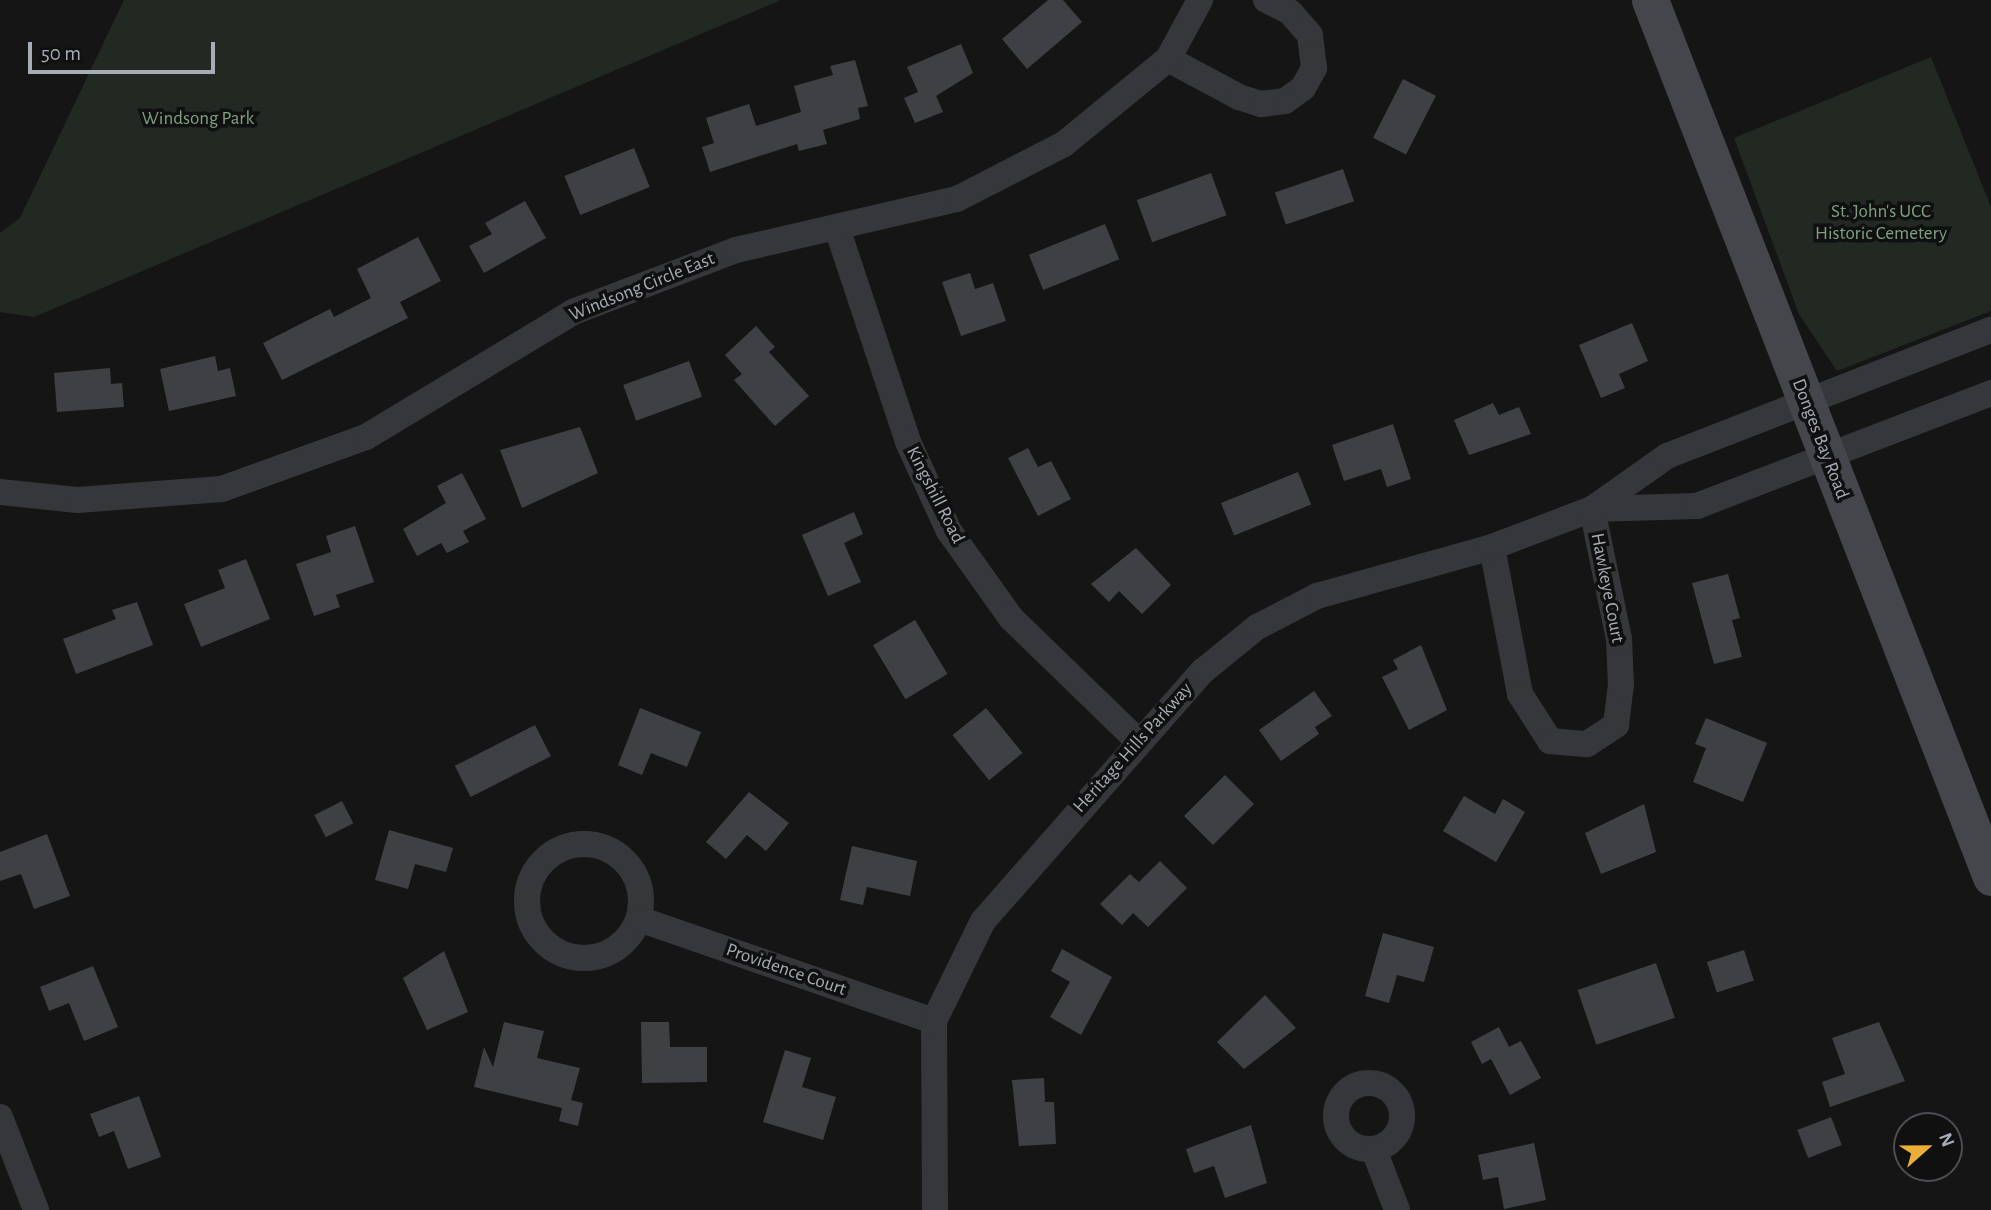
<!DOCTYPE html>
<style>
body{margin:0}
#map{position:relative;width:1991px;height:1210px;overflow:hidden;background:#151516;font-family:"Alegreya Sans",sans-serif}
div>[style]{position:absolute}
.green>*{inset:0;background:#212922}
.building>*{inset:0;background:#3f4043;transform-origin:0 0}
.street>*{height:26px;margin:-13px;padding:0 13px;transform-origin:13px;border-radius:13px;background:#36373b}
.street>.ring{margin:-13px;padding:0;box-sizing:content-box;background:none;border:26px solid #36373b;border-radius:50%}
.secondary>*{height:37px;margin:-18.5px;padding:0 18.5px;transform-origin:18.5px;border-radius:18.5px;background:#44464b}
span{translate:-50% -50%;white-space:nowrap;text-align:center;line-height:1.15;-webkit-text-stroke:7px #101011;paint-order:stroke}
.park-label{font-size:19px;color:#7fa081}
.street-label{font-size:19px;color:#a7acb6}
.north{position:absolute;left:1893px;top:1112px;width:70px;height:70px;box-sizing:border-box;background:#101011;border:2px solid #4c4e53;border-radius:50%;rotate:69deg;font-size:19px;font-weight:700;line-height:28px;text-align:center;color:#a7acb6}
.north::after{content:'';display:block;margin:auto;width:24px;height:32px;background:#eaae39;clip-path:polygon(50% 0,100% 100%,50% 72%,0 100%)}
.scale{position:absolute;left:28px;top:42px;width:187px;height:32px;box-sizing:border-box;border:4px solid #a7acb6;border-top:0;padding-left:9px;font-size:21px;line-height:24px;white-space:nowrap;color:#a7acb6;-webkit-text-stroke:5px #101011;paint-order:stroke}
</style>
<div id="map">
<div class="green">
<i style="clip-path:polygon(124px 0,781px 0,34px 317px,0 312px,0 233px,20px 218px)"></i>
<i style="clip-path:polygon(1931px 57px,1991px 207px,1991px 311px,1837px 371px,1799px 314px,1734px 138px)"></i>
</div>
<div class="building">
<i style="clip-path:polygon(1048px 0,1063px 0,1082px 22px,1027px 69px,1002px 39px)"></i>
<i style="clip-path:polygon(961px 44px,973px 73px,936px 96px,943px 112px,915px 123px,904px 98px,918px 92px,907px 67px)"></i>
<i style="clip-path:polygon(855px 60px,868px 106px,858px 108px,860px 119px,823px 130px,827px 144px,799px 151px,797px 144px,710px 172px,702px 147px,714px 143px,706px 118px,749px 104px,756px 126px,801px 112px,794px 86px,833px 75px,830px 66px)"></i>
<i style="left:1403px;top:79px;width:37px;height:66px;rotate:27deg"></i>
<i style="left:634px;top:148px;width:42px;height:75px;rotate:68deg"></i>
<i style="left:1343px;top:169px;width:34px;height:72px;rotate:71deg"></i>
<i style="left:1211px;top:173px;width:45px;height:79px;rotate:70deg"></i>
<i style="clip-path:polygon(525px 201px,546px 238px,484px 273px,469px 246px,492px 234px,485px 223px)"></i>
<i style="left:1105px;top:224px;width:38px;height:82px;rotate:68deg"></i>
<i style="clip-path:polygon(418px 237px,441px 281px,400px 302px,408px 318px,282px 380px,263px 343px,330px 309px,334px 317px,371px 298px,357px 269px)"></i>
<i style="clip-path:polygon(970px 273px,975px 289px,993px 283px,1006px 321px,961px 336px,942px 282px)"></i>
<i style="clip-path:polygon(1632px 323px,1648px 361px,1619px 374px,1625px 388px,1601px 398px,1579px 345px)"></i>
<i style="clip-path:polygon(756px 326px,775px 347px,769px 352px,809px 396px,775px 426px,734px 380px,742px 374px,725px 355px)"></i>
<i style="clip-path:polygon(215px 356px,218px 371px,230px 368px,236px 396px,169px 411px,160px 369px)"></i>
<i style="left:689px;top:361px;width:38px;height:70px;rotate:70deg"></i>
<i style="clip-path:polygon(110px 368px,111px 384px,122px 383px,124px 407px,57px 412px,54px 373px)"></i>
<i style="clip-path:polygon(1493px 403px,1499px 415px,1519px 407px,1531px 434px,1469px 455px,1454px 420px)"></i>
<i style="clip-path:polygon(1393px 424px,1411px 479px,1387px 487px,1381px 469px,1344px 481px,1332px 445px)"></i>
<i style="clip-path:polygon(580px 427px,598px 473px,522px 508px,500px 450px)"></i>
<i style="clip-path:polygon(1028px 448px,1038px 467px,1051px 461px,1071px 499px,1038px 516px,1008px 458px)"></i>
<i style="left:1298px;top:472px;width:35px;height:83px;rotate:68deg"></i>
<i style="clip-path:polygon(462px 473px,486px 519px,463px 531px,469px 542px,447px 553px,441px 543px,417px 556px,403px 529px,446px 503px,437px 486px)"></i>
<i style="clip-path:polygon(854px 512px,863px 534px,844px 543px,861px 582px,828px 596px,802px 535px)"></i>
<i style="clip-path:polygon(355px 526px,374px 582px,336px 595px,340px 607px,314px 616px,296px 564px,331px 552px,326px 536px)"></i>
<i style="clip-path:polygon(1136px 548px,1171px 585px,1142px 614px,1119px 591px,1109px 602px,1091px 584px)"></i>
<i style="clip-path:polygon(246px 559px,270px 619px,201px 647px,184px 604px,225px 588px,218px 570px)"></i>
<i style="clip-path:polygon(1728px 574px,1740px 618px,1732px 620px,1742px 657px,1714px 664px,1692px 583px)"></i>
<i style="clip-path:polygon(137px 602px,153px 645px,76px 674px,63px 639px,116px 619px,112px 610px)"></i>
<i style="left:915px;top:620px;width:63px;height:49px;rotate:59deg"></i>
<i style="clip-path:polygon(1421px 645px,1447px 710px,1409px 730px,1382px 677px,1398px 669px,1393px 660px)"></i>
<i style="clip-path:polygon(1314px 691px,1332px 716px,1315px 727px,1319px 734px,1281px 761px,1259px 730px)"></i>
<i style="clip-path:polygon(640px 708px,701px 732px,687px 767px,651px 753px,642px 775px,618px 765px)"></i>
<i style="left:986px;top:708px;width:58px;height:43px;rotate:51deg"></i>
<i style="clip-path:polygon(1706px 718px,1767px 743px,1743px 802px,1693px 782px,1706px 748px,1695px 744px)"></i>
<i style="left:535px;top:725px;width:35px;height:90px;rotate:63deg"></i>
<i style="left:1225px;top:775px;width:41px;height:58px;rotate:45deg"></i>
<i style="clip-path:polygon(749px 792px,789px 823px,766px 851px,747px 835px,726px 859px,706px 842px)"></i>
<i style="clip-path:polygon(1464px 796px,1495px 814px,1503px 799px,1525px 812px,1496px 862px,1443px 831px)"></i>
<i style="left:342px;top:801px;width:25px;height:31px;rotate:63deg"></i>
<i style="clip-path:polygon(1644px 804px,1656px 852px,1601px 874px,1585px 833px)"></i>
<i style="clip-path:polygon(389px 830px,453px 848px,446px 872px,415px 864px,408px 889px,375px 880px)"></i>
<i style="clip-path:polygon(47px 834px,70px 896px,34px 909px,21px 874px,0 881px,0 852px)"></i>
<i style="clip-path:polygon(852px 846px,917px 861px,910px 896px,867px 887px,863px 905px,840px 900px)"></i>
<i style="clip-path:polygon(1160px 861px,1187px 888px,1148px 927px,1133px 913px,1122px 925px,1100px 904px,1130px 874px,1139px 882px)"></i>
<i style="clip-path:polygon(1383px 933px,1434px 947px,1424px 982px,1397px 975px,1389px 1003px,1365px 996px)"></i>
<i style="clip-path:polygon(1062px 949px,1112px 977px,1081px 1035px,1050px 1017px,1070px 982px,1051px 971px)"></i>
<i style="left:1744px;top:950px;width:32px;height:39px;rotate:72deg"></i>
<i style="clip-path:polygon(444px 951px,468px 1012px,427px 1030px,403px 978px)"></i>
<i style="left:1656px;top:963px;width:58px;height:83px;rotate:71deg"></i>
<i style="clip-path:polygon(93px 966px,118px 1027px,84px 1041px,69px 1003px,49px 1011px,40px 987px)"></i>
<i style="clip-path:polygon(1265px 995px,1296px 1028px,1244px 1069px,1217px 1042px)"></i>
<i style="clip-path:polygon(504px 1022px,544px 1031px,537px 1058px,580px 1068px,571px 1100px,583px 1103px,578px 1126px,559px 1121px,562px 1108px,474px 1087px,484px 1047px,493px 1067px)"></i>
<i style="clip-path:polygon(641px 1022px,669px 1022px,670px 1047px,707px 1047px,707px 1082px,642px 1083px)"></i>
<i style="clip-path:polygon(1879px 1022px,1905px 1081px,1830px 1107px,1822px 1082px,1845px 1074px,1832px 1038px)"></i>
<i style="clip-path:polygon(1499px 1027px,1509px 1047px,1521px 1041px,1541px 1078px,1510px 1095px,1491px 1059px,1482px 1064px,1471px 1042px)"></i>
<i style="clip-path:polygon(785px 1050px,811px 1058px,802px 1087px,836px 1097px,823px 1140px,763px 1122px)"></i>
<i style="clip-path:polygon(1044px 1078px,1045px 1102px,1054px 1102px,1056px 1144px,1019px 1146px,1012px 1080px)"></i>
<i style="clip-path:polygon(139px 1096px,161px 1157px,128px 1169px,114px 1131px,99px 1137px,90px 1114px)"></i>
<i style="left:1831px;top:1117px;width:30px;height:36px;rotate:69deg"></i>
<i style="clip-path:polygon(1251px 1125px,1267px 1183px,1225px 1198px,1214px 1166px,1194px 1173px,1186px 1149px)"></i>
<i style="clip-path:polygon(1534px 1143px,1546px 1200px,1504px 1209px,1498px 1177px,1483px 1180px,1478px 1155px)"></i>
</div>
<div class="street">
<i style="left:1168px;top:59px;width:81px;rotate:28.2deg"></i>
<i style="left:1239px;top:97px;width:23px;rotate:18deg"></i>
<i style="left:1261px;top:104px;width:24px;rotate:-7deg"></i>
<i style="left:1285px;top:101px;width:22px;rotate:-36deg"></i>
<i style="left:1303px;top:88px;width:23px;rotate:-61deg"></i>
<i style="left:1314px;top:68px;width:33px;rotate:-97deg"></i>
<i style="left:1310px;top:35px;width:30px;rotate:-131deg"></i>
<i style="left:1290px;top:12px;width:27px;rotate:-153deg"></i>
<i style="left:838px;top:231px;width:222px;rotate:71.6deg"></i>
<i style="left:908px;top:442px;width:98px;rotate:65.3deg"></i>
<i style="left:949px;top:531px;width:107px;rotate:54.5deg"></i>
<i style="left:1011px;top:618px;width:178px;rotate:44.1deg"></i>
<i style="left:0;top:492px;width:78px;rotate:5.9deg"></i>
<i style="left:78px;top:500px;width:144px;rotate:-4.4deg"></i>
<i style="left:222px;top:489px;width:153px;rotate:-19.9deg"></i>
<i style="left:366px;top:437px;width:242px;rotate:-31.1deg"></i>
<i style="left:573px;top:312px;width:174px;rotate:-20.8deg"></i>
<i style="left:736px;top:250px;width:227px;rotate:-13deg"></i>
<i style="left:957px;top:199px;width:120px;rotate:-27.2deg"></i>
<i style="left:1064px;top:144px;width:134px;rotate:-39.3deg"></i>
<i style="left:1168px;top:59px;width:67px;rotate:-61.5deg"></i>
<i style="left:1592px;top:509px;width:105px;rotate:-1.6deg"></i>
<i style="left:1697px;top:506px;width:315px;rotate:-21deg"></i>
<i style="left:1492px;top:547px;width:150px;rotate:79.2deg"></i>
<i style="left:1520px;top:694px;width:56px;rotate:57.4deg"></i>
<i style="left:1550px;top:741px;width:37px;rotate:5deg"></i>
<i style="left:1587px;top:744px;width:35px;rotate:-33deg"></i>
<i style="left:1616px;top:725px;width:39px;rotate:-83deg"></i>
<i style="left:1621px;top:686px;width:47px;rotate:-92.4deg"></i>
<i style="left:1619px;top:639px;width:133px;rotate:-101.7deg"></i>
<i class="ring" style="left:527px;top:844px;width:88px;height:88px"></i>
<i style="left:639px;top:919px;width:312px;rotate:19.1deg"></i>
<i class="ring" style="left:1336px;top:1083px;width:40px;height:40px"></i>
<i style="left:0;top:1117px;width:100px;rotate:68.8deg"></i>
<i style="left:1374px;top:1150px;width:64px;rotate:69deg"></i>
<i style="left:935px;top:1210px;width:189px;rotate:-90.3deg"></i>
<i style="left:934px;top:1021px;width:111px;rotate:-63.9deg"></i>
<i style="left:983px;top:921px;width:333px;rotate:-48.7deg"></i>
<i style="left:1203px;top:671px;width:70px;rotate:-39.2deg"></i>
<i style="left:1257px;top:627px;width:68px;rotate:-27.3deg"></i>
<i style="left:1317px;top:596px;width:182px;rotate:-15.6deg"></i>
<i style="left:1492px;top:547px;width:107px;rotate:-20.8deg"></i>
<i style="left:1592px;top:509px;width:92px;rotate:-35.2deg"></i>
<i style="left:1667px;top:456px;width:348px;rotate:-21.3deg"></i>
</div>
<div class="secondary">
<i style="left:1650px;top:0;width:941px;rotate:68.75deg"></i>
</div>
<div class="park-label">
<span style="left:198px;top:119px">Windsong Park</span>
<span style="left:1881px;top:223px">St. John's UCC<br>Historic Cemetery</span>
</div>
<div class="street-label">
<span style="left:642px;top:287px;rotate:-22deg">Windsong Circle East</span>
<span style="left:1820px;top:439px;rotate:69deg">Donges Bay Road</span>
<span style="left:935px;top:495px;rotate:63deg">Kingshill Road</span>
<span style="left:1607px;top:588px;rotate:79deg">Hawkeye Court</span>
<span style="left:1133px;top:748px;rotate:-48deg">Heritage Hills Parkway</span>
<span style="left:786px;top:970px;rotate:19deg">Providence Court</span>
</div>
<div class="north">N</div>
<div class="scale">50 m</div>
</div>
